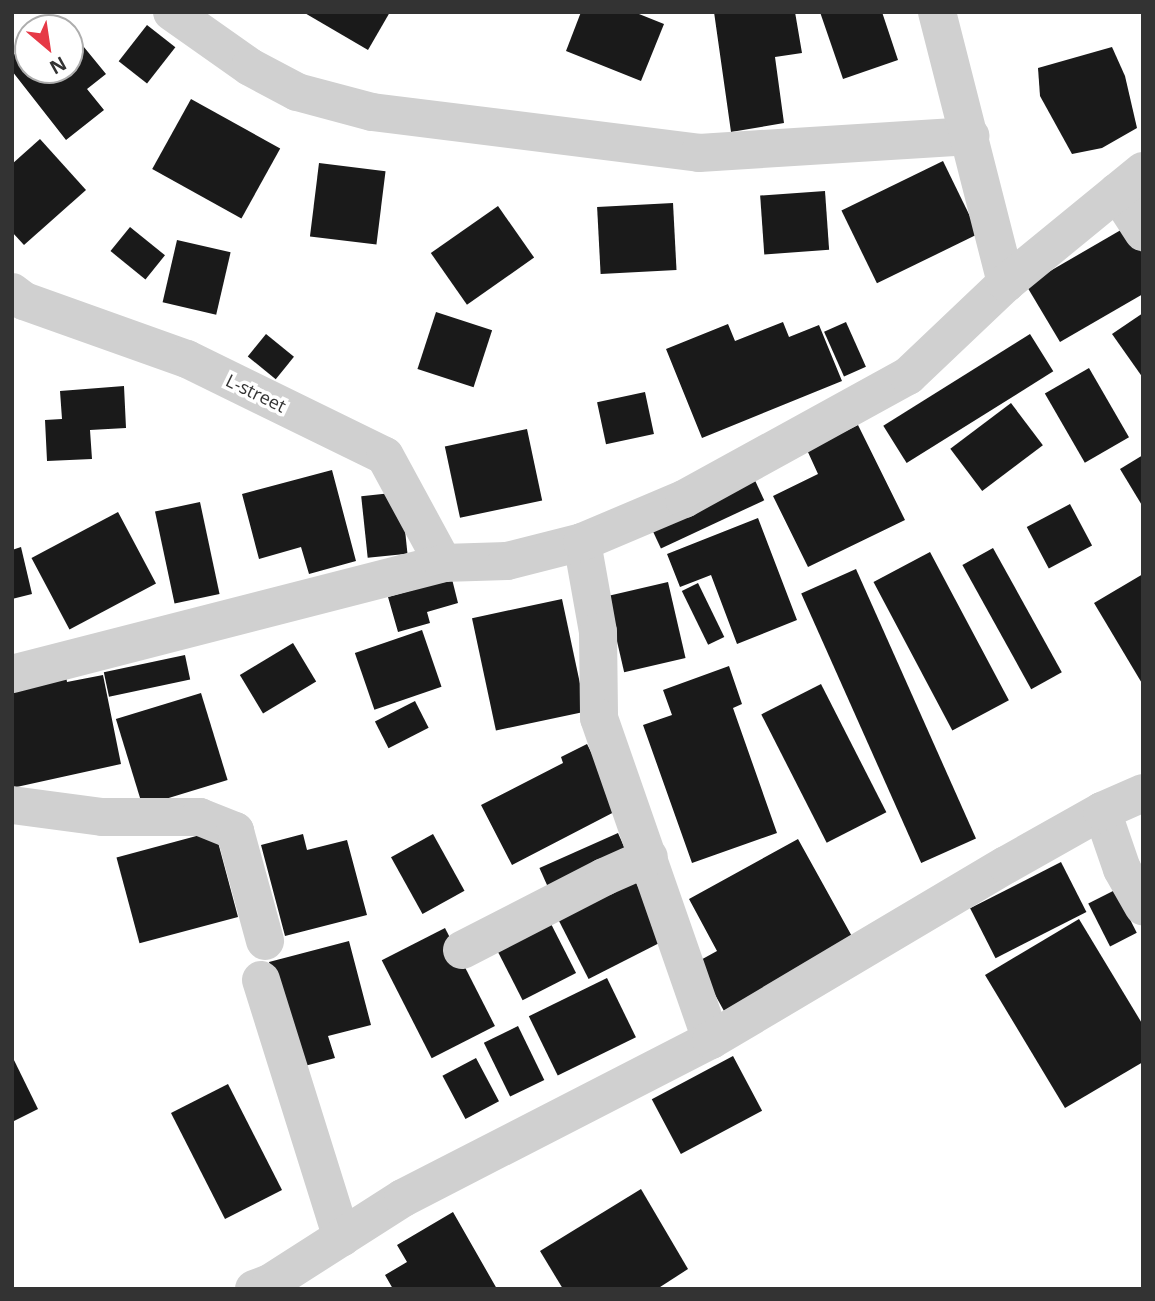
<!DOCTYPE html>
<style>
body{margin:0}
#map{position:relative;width:1155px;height:1301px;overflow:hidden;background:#fff;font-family:"Open Sans",sans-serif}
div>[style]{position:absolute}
.building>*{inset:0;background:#1a1a1a;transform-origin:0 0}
.street>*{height:38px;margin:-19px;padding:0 19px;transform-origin:19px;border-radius:19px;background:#d0d0d0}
span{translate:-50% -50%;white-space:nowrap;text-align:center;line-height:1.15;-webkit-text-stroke:7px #fff;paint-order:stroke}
.street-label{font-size:18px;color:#333}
.frame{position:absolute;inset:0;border:14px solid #333;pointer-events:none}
.north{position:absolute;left:14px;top:14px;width:70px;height:70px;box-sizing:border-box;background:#fff;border:2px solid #adadad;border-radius:50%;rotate:151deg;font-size:19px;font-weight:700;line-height:28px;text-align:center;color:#333}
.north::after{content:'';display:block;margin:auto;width:24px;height:32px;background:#e63946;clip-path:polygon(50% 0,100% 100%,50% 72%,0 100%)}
</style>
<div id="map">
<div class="building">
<i style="clip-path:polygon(303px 12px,390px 12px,368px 50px)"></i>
<i style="clip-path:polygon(581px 12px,634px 12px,664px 24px,641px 81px,566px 51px)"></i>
<i style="clip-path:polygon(714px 12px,795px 12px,802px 53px,775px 57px,784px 123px,731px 132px)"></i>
<i style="clip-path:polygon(820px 12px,882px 12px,898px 60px,843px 79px)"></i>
<i style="left:147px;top:25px;width:36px;height:46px;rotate:38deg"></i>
<i style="clip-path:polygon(70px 30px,106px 74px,87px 89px,104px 110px,66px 140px,12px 71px,12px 56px,28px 44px,28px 70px,70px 70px)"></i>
<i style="clip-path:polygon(1112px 47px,1125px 76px,1137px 128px,1102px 148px,1072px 154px,1040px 96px,1038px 68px)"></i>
<i style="left:191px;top:99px;width:102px;height:80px;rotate:29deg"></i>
<i style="clip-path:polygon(40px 139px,86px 190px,24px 245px,12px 232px,12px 164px)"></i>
<i style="left:943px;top:161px;width:81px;height:113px;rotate:64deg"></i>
<i style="left:319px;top:163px;width:67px;height:74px;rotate:7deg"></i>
<i style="left:825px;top:191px;width:59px;height:65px;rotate:86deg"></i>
<i style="left:673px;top:203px;width:67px;height:76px;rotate:87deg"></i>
<i style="left:498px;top:206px;width:63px;height:82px;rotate:55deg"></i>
<i style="left:130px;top:227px;width:45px;height:31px;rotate:39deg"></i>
<i style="clip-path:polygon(1126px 227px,1143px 255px,1143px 294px,1060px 342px,1026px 285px)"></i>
<i style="left:177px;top:240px;width:55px;height:64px;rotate:13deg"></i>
<i style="left:436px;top:312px;width:59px;height:60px;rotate:18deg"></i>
<i style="clip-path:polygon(1143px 313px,1143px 378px,1112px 334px)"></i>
<i style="clip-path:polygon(783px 322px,789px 337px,819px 325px,842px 381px,702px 438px,666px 349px,728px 324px,735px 341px)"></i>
<i style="left:846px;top:322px;width:49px;height:24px;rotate:66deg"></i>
<i style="left:266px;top:334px;width:36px;height:29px;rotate:39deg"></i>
<i style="left:1030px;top:334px;width:44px;height:173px;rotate:58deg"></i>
<i style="left:1089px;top:368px;width:80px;height:51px;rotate:60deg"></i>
<i style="clip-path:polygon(124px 386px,126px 428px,90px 430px,92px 459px,47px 461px,45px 420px,62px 419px,60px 391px)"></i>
<i style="left:645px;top:392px;width:43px;height:49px;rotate:78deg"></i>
<i style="left:1011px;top:403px;width:53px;height:76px;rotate:53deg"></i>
<i style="clip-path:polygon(858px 425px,905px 520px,808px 567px,773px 496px,818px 474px,807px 450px)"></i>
<i style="left:527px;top:429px;width:73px;height:84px;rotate:78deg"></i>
<i style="clip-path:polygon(1143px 455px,1143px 507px,1120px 469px)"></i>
<i style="clip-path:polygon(332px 470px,356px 561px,309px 574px,301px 547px,259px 559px,242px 494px)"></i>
<i style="left:752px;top:474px;width:29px;height:114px;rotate:65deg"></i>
<i style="left:401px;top:492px;width:62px;height:40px;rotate:84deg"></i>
<i style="left:200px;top:502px;width:94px;height:46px;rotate:78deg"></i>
<i style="left:1070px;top:504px;width:47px;height:49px;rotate:62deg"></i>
<i style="left:118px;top:512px;width:81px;height:98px;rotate:62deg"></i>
<i style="clip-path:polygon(758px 518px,797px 620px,737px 644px,711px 575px,680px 587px,667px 554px)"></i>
<i style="clip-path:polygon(21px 547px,32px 594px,12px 599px,12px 550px)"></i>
<i style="left:993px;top:548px;width:142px;height:35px;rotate:61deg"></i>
<i style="left:930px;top:552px;width:168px;height:64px;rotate:62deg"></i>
<i style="left:856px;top:569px;width:295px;height:60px;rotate:66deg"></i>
<i style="clip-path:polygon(1143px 574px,1143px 685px,1094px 603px)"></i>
<i style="clip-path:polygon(452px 579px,458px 603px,427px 612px,430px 623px,398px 632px,388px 597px)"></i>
<i style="left:668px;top:582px;width:78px;height:63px;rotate:77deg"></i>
<i style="left:698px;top:583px;width:60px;height:18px;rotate:64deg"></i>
<i style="left:562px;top:599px;width:115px;height:92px;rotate:78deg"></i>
<i style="left:422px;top:630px;width:60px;height:71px;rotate:71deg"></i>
<i style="left:293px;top:643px;width:45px;height:62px;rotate:59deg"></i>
<i style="left:185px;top:655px;width:25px;height:83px;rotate:78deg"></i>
<i style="clip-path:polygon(729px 666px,742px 704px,733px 708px,777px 833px,692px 863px,643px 725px,672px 715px,663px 690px)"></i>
<i style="clip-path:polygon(65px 670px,67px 682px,103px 675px,121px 764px,12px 788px,12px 683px)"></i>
<i style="left:821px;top:684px;width:144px;height:67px;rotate:63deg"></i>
<i style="left:201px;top:693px;width:91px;height:89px;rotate:73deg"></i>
<i style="left:415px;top:701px;width:30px;height:45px;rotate:63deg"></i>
<i style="clip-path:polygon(587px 744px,620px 809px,512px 865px,481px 805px,563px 763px,561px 757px)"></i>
<i style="left:215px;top:831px;width:89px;height:102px;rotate:75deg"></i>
<i style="left:618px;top:833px;width:32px;height:86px;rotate:66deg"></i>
<i style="clip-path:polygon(303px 834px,307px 850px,347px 840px,367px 915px,285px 936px,261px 845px)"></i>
<i style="left:433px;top:834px;width:65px;height:48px;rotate:61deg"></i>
<i style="clip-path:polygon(798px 839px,854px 940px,724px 1011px,697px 962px,717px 951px,689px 899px)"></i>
<i style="left:1061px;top:862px;width:56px;height:102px;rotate:63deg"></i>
<i style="left:628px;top:867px;width:82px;height:86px;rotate:63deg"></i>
<i style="left:1115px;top:890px;width:48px;height:30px;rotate:63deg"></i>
<i style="left:547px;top:916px;width:64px;height:60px;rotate:63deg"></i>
<i style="clip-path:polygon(1079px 919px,1143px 1025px,1143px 1062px,1065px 1108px,985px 975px)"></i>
<i style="left:445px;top:928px;width:110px;height:71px;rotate:63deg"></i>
<i style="clip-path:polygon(349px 941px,371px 1025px,328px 1036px,335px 1058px,297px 1068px,269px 962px)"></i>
<i style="left:607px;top:978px;width:66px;height:87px;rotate:64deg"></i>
<i style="left:518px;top:1026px;width:60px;height:38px;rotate:64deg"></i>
<i style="clip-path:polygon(12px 1056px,38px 1109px,12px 1122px)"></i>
<i style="left:733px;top:1056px;width:62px;height:92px;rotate:62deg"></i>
<i style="left:476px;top:1058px;width:49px;height:38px;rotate:62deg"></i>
<i style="left:228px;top:1084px;width:119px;height:64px;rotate:63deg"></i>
<i style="clip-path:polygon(641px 1189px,688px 1269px,657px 1289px,563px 1289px,540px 1251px)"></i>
<i style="clip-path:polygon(453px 1212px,497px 1289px,393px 1289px,385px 1275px,407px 1262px,397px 1245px)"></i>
</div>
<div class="street">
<i style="left:172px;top:12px;width:95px;rotate:35.2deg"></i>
<i style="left:250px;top:67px;width:53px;rotate:28deg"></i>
<i style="left:297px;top:92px;width:78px;rotate:14.9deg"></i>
<i style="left:372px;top:112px;width:330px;rotate:7.1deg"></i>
<i style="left:699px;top:153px;width:272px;rotate:-3.6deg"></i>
<i style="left:937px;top:12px;width:280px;rotate:75.7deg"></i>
<i style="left:1117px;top:192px;width:48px;rotate:57deg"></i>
<i style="left:12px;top:292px;width:15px;rotate:37deg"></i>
<i style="left:24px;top:301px;width:173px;rotate:19.6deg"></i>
<i style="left:187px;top:359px;width:220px;rotate:26.1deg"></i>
<i style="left:385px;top:456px;width:122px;rotate:61.5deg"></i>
<i style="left:582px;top:542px;width:91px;rotate:79.9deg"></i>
<i style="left:598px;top:632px;width:86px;rotate:89.3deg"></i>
<i style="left:599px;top:718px;width:341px;rotate:70.8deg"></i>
<i style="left:12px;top:674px;width:445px;rotate:-14.4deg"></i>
<i style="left:443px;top:563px;width:64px;rotate:-1.8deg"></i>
<i style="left:507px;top:561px;width:77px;rotate:-14.2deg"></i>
<i style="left:582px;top:542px;width:111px;rotate:-22.9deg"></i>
<i style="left:684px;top:499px;width:256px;rotate:-28.8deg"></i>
<i style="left:908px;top:376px;width:135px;rotate:-43.5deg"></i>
<i style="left:1006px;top:283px;width:177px;rotate:-39.3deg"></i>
<i style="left:12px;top:805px;width:91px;rotate:7.6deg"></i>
<i style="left:102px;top:817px;width:98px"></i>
<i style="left:200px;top:817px;width:38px;rotate:22deg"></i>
<i style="left:235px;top:831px;width:114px;rotate:74.7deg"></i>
<i style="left:1102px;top:811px;width:61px;rotate:71deg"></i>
<i style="left:1122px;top:869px;width:43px;rotate:60.4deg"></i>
<i style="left:462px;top:950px;width:160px;rotate:-27.2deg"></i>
<i style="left:604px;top:877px;width:49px;rotate:-24deg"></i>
<i style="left:261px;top:980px;width:270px;rotate:72.6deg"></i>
<i style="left:254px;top:1289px;width:17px;rotate:-21deg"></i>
<i style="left:270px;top:1283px;width:158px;rotate:-32.6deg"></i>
<i style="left:403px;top:1198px;width:346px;rotate:-27.2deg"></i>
<i style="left:711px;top:1040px;width:343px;rotate:-30.7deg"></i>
<i style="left:1006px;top:865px;width:110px;rotate:-29.4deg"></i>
<i style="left:1102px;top:811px;width:45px;rotate:-23.7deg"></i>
</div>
<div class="street-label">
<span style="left:256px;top:393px;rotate:26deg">L-street</span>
</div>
<div class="frame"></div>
<div class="north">N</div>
</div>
